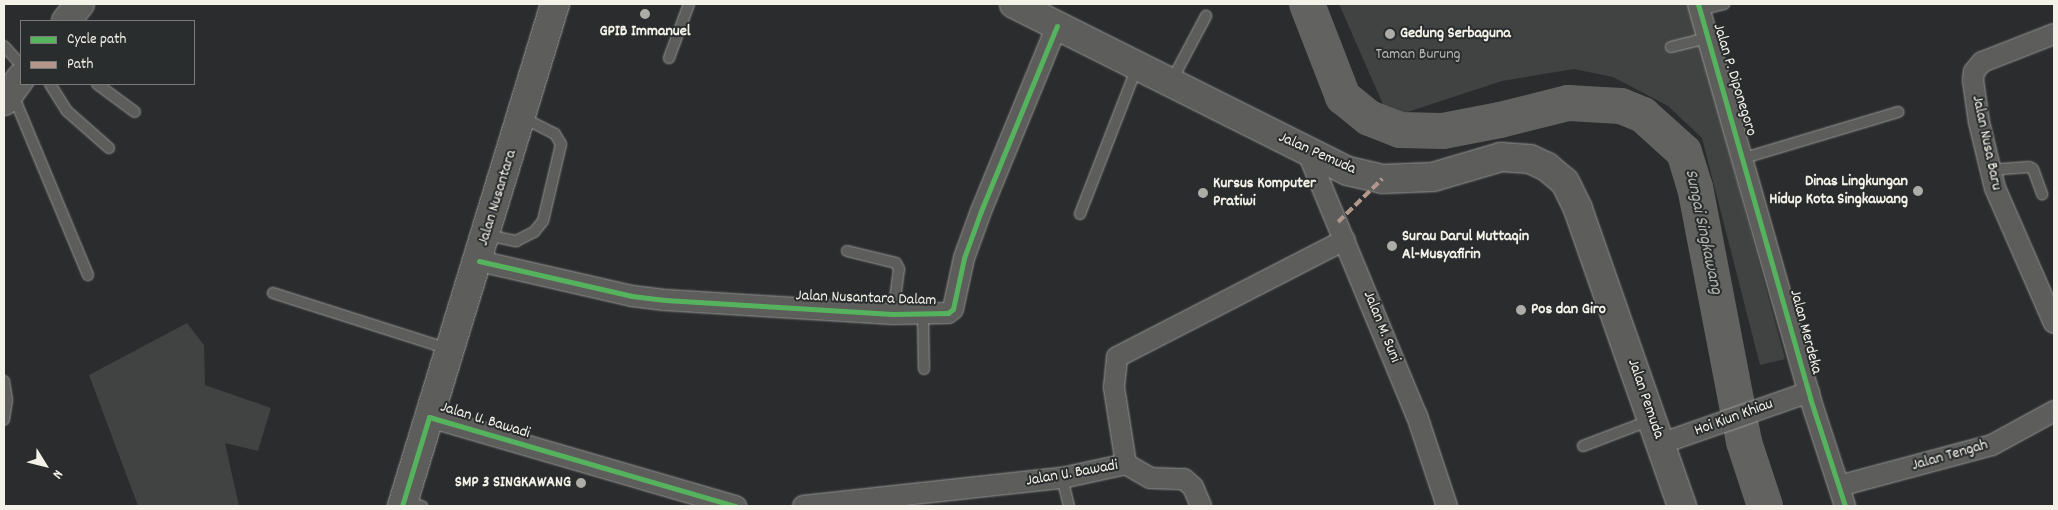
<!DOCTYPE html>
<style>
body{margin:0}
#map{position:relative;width:2058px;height:510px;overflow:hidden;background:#2b2c2d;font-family:Dekko,sans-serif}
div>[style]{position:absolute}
.green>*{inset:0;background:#414242}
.river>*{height:36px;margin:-18px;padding:0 18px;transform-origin:18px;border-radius:18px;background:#626361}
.roads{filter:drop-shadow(0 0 1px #979796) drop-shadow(0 0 1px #979796)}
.lane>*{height:10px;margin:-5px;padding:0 5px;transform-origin:5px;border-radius:5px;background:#5d5d5c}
.street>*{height:20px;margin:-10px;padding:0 10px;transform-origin:10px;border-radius:10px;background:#5d5d5c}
.secondary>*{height:28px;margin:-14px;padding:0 14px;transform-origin:14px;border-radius:14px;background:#5d5d5c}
.quiet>*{height:4px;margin-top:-2px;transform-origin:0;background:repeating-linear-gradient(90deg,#b2968c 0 8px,transparent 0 12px)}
.cycleway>*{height:5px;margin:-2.5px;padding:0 2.5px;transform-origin:2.5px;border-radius:2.5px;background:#56b35d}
.dots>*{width:14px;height:14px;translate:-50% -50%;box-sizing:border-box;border:2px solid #2a2d2e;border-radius:50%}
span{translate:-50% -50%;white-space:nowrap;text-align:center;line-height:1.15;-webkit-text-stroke:4px #2a2d2e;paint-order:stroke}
.poi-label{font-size:16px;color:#f4f1e8;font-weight:700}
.left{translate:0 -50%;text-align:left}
.right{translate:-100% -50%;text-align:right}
.park-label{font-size:16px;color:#b6b5af}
.street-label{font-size:16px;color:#f4f1e8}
.water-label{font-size:18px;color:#b5b3ae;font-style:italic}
.frame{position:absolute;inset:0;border:5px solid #f4f1e8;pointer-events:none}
.legend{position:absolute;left:20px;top:20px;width:175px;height:65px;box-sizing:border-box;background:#2a2d2e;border:1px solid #7b7b78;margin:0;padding:6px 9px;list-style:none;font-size:15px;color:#f4f1e8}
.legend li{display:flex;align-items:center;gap:10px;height:25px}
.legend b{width:25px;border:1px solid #7b7b78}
.north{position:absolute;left:20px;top:440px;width:50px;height:50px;-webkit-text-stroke:4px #2a2d2e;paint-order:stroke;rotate:126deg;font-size:14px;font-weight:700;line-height:20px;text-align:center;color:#f4f1e8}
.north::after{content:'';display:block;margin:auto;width:18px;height:22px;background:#f4f1e8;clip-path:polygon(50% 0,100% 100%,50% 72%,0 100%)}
</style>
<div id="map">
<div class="green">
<i style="clip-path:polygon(1339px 4px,1689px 4px,1785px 359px,1760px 365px,1702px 138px,1668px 106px,1613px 77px,1574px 69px,1502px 81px,1389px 118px)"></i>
<i style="clip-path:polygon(187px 323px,204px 345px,205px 385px,271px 408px,258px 451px,225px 443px,239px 506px,138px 506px,89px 375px)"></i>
</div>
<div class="river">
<i style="left:1307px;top:4px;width:100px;rotate:68.8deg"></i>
<i style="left:1343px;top:97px;width:33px;rotate:39deg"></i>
<i style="left:1369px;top:118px;width:33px;rotate:21deg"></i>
<i style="left:1400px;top:130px;width:43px;rotate:1.3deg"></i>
<i style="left:1443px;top:131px;width:58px;rotate:-10.9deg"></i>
<i style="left:1500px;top:120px;width:70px;rotate:-14deg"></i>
<i style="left:1568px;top:103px;width:53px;rotate:3.2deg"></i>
<i style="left:1621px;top:106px;width:24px;rotate:22deg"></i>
<i style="left:1643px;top:115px;width:55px;rotate:42.1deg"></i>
<i style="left:1684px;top:152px;width:37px;rotate:73deg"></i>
<i style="left:1695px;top:187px;width:260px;rotate:79.1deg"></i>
<i style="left:1744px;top:442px;width:67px;rotate:71.8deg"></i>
</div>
<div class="roads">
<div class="lane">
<i style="left:1700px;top:10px;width:25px;rotate:-14deg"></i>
<i style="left:4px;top:46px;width:25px;rotate:48deg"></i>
<i style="left:1671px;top:47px;width:38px;rotate:-14deg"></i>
<i style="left:669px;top:58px;width:58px;rotate:-69.7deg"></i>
<i style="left:1171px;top:82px;width:75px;rotate:-62.1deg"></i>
<i style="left:50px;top:84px;width:32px;rotate:58deg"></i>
<i style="left:67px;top:111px;width:56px;rotate:41.4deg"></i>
<i style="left:97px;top:84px;width:47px;rotate:36.4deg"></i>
<i style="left:13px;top:95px;width:195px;rotate:67.4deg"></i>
<i style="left:1744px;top:158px;width:161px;rotate:-16.6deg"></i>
<i style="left:1989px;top:170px;width:40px;rotate:-4.3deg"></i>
<i style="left:2029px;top:167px;width:4px;rotate:27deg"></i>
<i style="left:2033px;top:169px;width:27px;rotate:70deg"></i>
<i style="left:1080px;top:214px;width:158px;rotate:-68.8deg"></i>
<i style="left:487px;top:235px;width:30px;rotate:12deg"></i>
<i style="left:516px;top:241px;width:20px;rotate:-27deg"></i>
<i style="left:534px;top:232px;width:14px;rotate:-51deg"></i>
<i style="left:543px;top:221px;width:79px;rotate:-76.8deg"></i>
<i style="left:561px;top:144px;width:12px;rotate:-121deg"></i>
<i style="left:555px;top:134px;width:36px;rotate:-153deg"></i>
<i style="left:847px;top:251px;width:50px;rotate:13.8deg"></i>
<i style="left:896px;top:263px;width:7px;rotate:63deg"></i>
<i style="left:899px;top:269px;width:45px;rotate:97.6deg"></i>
<i style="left:273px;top:293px;width:185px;rotate:17.7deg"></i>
<i style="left:923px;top:314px;width:55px;rotate:89deg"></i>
<i style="left:4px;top:381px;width:19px;rotate:81deg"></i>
<i style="left:7px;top:400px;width:20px;rotate:99deg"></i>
<i style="left:1583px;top:446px;width:73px;rotate:-20.9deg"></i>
<i style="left:1062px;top:478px;width:29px;rotate:76deg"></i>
<i style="left:404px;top:501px;width:19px;rotate:16deg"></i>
</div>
<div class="street">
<i style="left:1698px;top:4px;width:410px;rotate:74.1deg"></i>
<i style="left:1810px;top:398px;width:114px;rotate:72deg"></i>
<i style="left:2054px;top:34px;width:77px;rotate:158.7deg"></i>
<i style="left:1982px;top:62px;width:13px;rotate:129deg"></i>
<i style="left:1974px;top:72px;width:8px;rotate:97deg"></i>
<i style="left:1973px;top:80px;width:42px;rotate:81.9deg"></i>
<i style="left:1979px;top:122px;width:68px;rotate:76.4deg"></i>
<i style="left:1995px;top:188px;width:147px;rotate:66.4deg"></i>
<i style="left:1307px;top:151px;width:287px;rotate:67.5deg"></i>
<i style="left:1417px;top:416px;width:95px;rotate:71.6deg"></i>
<i style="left:479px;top:261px;width:157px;rotate:12.9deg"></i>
<i style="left:632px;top:296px;width:33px;rotate:7deg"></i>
<i style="left:665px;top:300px;width:228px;rotate:3.5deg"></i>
<i style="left:893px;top:314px;width:55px;rotate:-1deg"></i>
<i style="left:948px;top:313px;width:6px;rotate:-39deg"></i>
<i style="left:953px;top:309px;width:52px;rotate:-77.8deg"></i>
<i style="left:964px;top:258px;width:50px;rotate:-70.1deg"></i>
<i style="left:981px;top:211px;width:200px;rotate:-67.7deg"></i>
<i style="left:429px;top:417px;width:320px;rotate:16.2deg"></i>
<i style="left:1660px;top:444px;width:158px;rotate:-19.2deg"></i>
<i style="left:1126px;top:464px;width:78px;rotate:-98.9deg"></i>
<i style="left:1114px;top:387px;width:30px;rotate:-84deg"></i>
<i style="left:1117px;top:357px;width:256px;rotate:-27.2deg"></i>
<i style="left:1126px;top:464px;width:28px;rotate:30deg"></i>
<i style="left:1150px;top:478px;width:34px;rotate:2deg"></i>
<i style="left:1184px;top:479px;width:12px;rotate:42deg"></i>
<i style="left:1193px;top:487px;width:21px;rotate:67deg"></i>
<i style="left:1839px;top:486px;width:158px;rotate:-15deg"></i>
<i style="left:1992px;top:445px;width:71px;rotate:-28.7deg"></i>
<i style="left:803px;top:506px;width:261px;rotate:-6.2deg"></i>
<i style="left:1062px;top:478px;width:66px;rotate:-12.3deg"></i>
</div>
<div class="secondary">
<i style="left:1014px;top:4px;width:373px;rotate:26.6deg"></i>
<i style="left:1348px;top:171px;width:35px;rotate:13deg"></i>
<i style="left:1382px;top:179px;width:51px;rotate:-2.2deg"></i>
<i style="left:1433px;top:177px;width:71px;rotate:-16.4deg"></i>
<i style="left:1501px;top:157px;width:29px;rotate:4deg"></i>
<i style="left:1530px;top:159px;width:19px;rotate:25deg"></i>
<i style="left:1547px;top:167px;width:23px;rotate:40deg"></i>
<i style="left:1565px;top:182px;width:30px;rotate:64deg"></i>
<i style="left:1578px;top:209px;width:315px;rotate:70.7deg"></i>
<i style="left:66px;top:21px;width:22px;rotate:-51deg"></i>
<i style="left:4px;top:101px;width:29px;rotate:-54deg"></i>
<i style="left:402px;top:506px;width:525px;rotate:-73.05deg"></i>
</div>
</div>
<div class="quiet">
<i style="left:1338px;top:222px;width:62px;rotate:-44.3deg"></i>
</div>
<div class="cycleway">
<i style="left:1698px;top:4px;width:410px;rotate:74.1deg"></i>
<i style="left:1810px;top:398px;width:114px;rotate:72deg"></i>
<i style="left:479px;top:261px;width:157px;rotate:12.9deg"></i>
<i style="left:632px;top:296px;width:33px;rotate:7deg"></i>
<i style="left:665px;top:300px;width:228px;rotate:3.5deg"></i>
<i style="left:893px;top:314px;width:55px;rotate:-1deg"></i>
<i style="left:948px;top:313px;width:6px;rotate:-39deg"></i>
<i style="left:953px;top:309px;width:52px;rotate:-77.8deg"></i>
<i style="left:964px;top:258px;width:50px;rotate:-70.1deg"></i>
<i style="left:981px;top:211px;width:200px;rotate:-67.7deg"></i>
<i style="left:402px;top:506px;width:93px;rotate:-73.1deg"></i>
<i style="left:429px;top:417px;width:320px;rotate:16.2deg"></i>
</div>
<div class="dots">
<i style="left:645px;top:14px;background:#aeaca7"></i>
<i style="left:1390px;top:34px;background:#aeaca7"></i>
<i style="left:1918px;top:191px;background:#aeaca7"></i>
<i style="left:1203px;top:193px;background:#aeaca7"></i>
<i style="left:1392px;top:246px;background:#aeaca7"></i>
<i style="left:1521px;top:310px;background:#aeaca7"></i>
<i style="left:581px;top:483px;background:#aeaca7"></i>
</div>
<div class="poi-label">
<span style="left:645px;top:32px">GPIB Immanuel</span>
<span class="left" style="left:1400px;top:34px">Gedung Serbaguna</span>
<span class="right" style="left:1908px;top:191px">Dinas Lingkungan<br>Hidup Kota Singkawang</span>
<span class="left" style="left:1213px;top:193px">Kursus Komputer<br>Pratiwi</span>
<span class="left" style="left:1402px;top:246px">Surau Darul Muttaqin<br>Al-Musyafirin</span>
<span class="left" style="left:1531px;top:310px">Pos dan Giro</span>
<span class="right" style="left:571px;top:483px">SMP 3 SINGKAWANG</span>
</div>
<div class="park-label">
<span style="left:1418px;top:55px">Taman Burung</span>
</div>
<div class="street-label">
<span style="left:1734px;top:80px;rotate:73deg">Jalan P. Diponegoro</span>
<span style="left:1986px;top:143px;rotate:78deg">Jalan Nusa Baru</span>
<span style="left:1317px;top:154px;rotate:24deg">Jalan Pemuda</span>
<span style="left:498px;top:198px;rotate:-73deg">Jalan Nusantara</span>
<span style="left:866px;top:299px;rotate:2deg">Jalan Nusantara Dalam</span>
<span style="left:1381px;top:327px;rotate:68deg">Jalan M. Suni</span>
<span style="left:1805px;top:332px;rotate:75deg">Jalan Merdeka</span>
<span style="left:1645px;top:399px;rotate:71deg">Jalan Pemuda</span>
<span style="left:1734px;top:418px;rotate:-20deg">Hoi Kiun Khiau</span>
<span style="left:485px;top:421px;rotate:17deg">Jalan U. Bawadi</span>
<span style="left:1950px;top:456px;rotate:-16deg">Jalan Tengah</span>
<span style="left:1072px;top:474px;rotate:-10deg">Jalan U. Bawadi</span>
</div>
<div class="water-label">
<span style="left:1702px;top:232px;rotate:78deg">Sungai Singkawang</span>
</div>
<div class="frame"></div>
<ul class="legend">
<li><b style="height:6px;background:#56b35d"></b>Cycle path</li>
<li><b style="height:6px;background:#b2968c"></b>Path</li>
</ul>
<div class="north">N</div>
</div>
